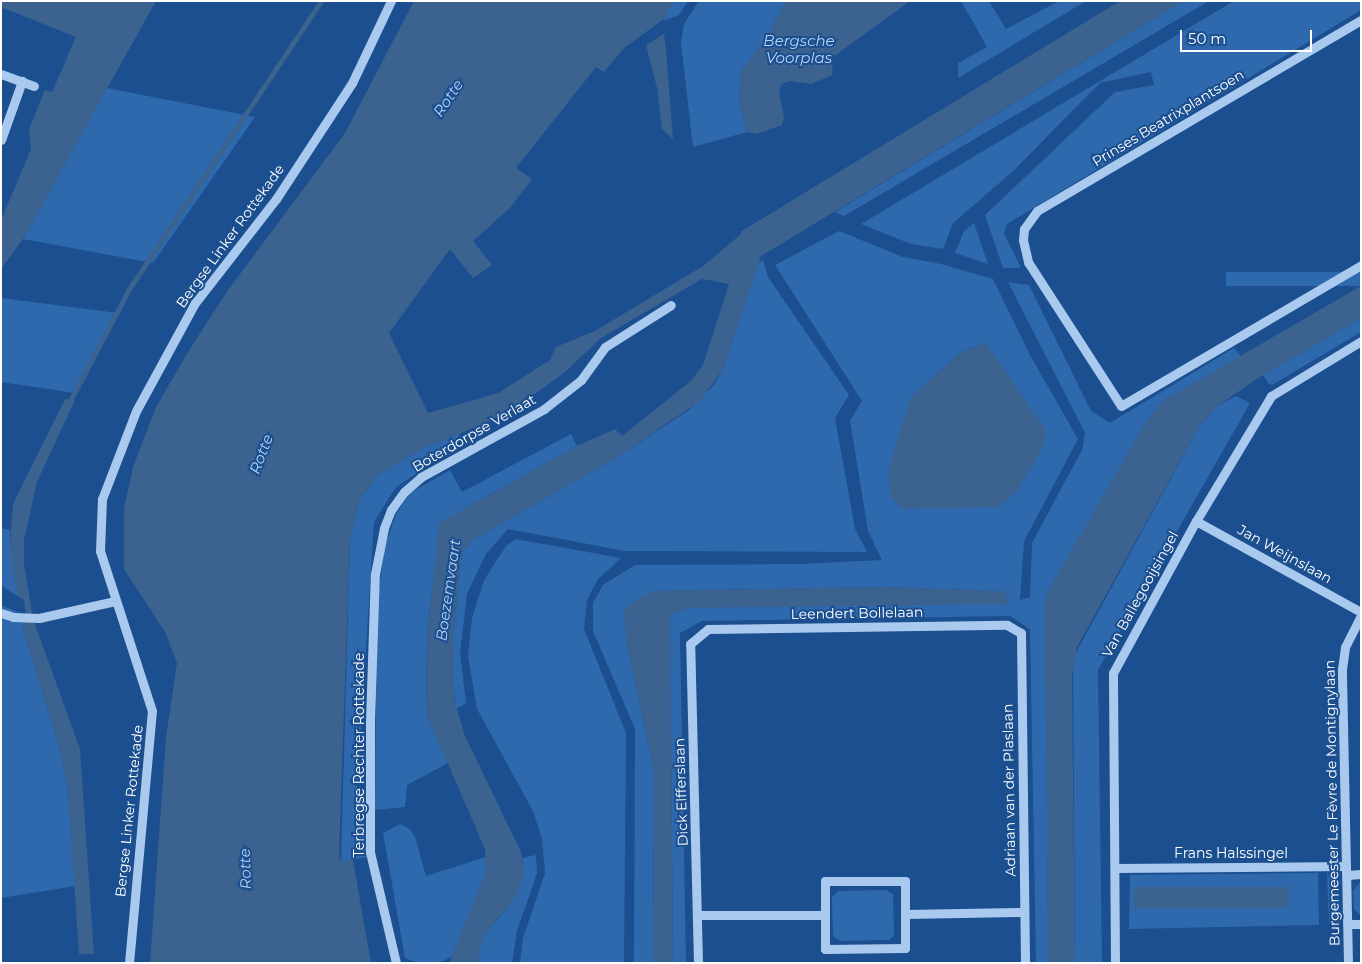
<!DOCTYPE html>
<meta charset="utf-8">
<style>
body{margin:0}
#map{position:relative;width:1362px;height:964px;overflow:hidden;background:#1b4f8f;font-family:Montserrat,sans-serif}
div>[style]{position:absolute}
.green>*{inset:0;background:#2e69ad;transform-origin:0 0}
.water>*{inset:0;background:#3c6290;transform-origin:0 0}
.stream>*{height:5px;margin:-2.5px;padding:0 2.5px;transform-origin:2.5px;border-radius:2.5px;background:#3c6290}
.minor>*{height:9px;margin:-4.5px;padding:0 4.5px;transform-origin:4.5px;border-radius:4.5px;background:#a9c9ee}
span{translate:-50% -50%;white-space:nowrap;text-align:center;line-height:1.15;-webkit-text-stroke:4px #1b4f8f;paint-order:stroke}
.street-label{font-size:14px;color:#fff}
.water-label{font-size:15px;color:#b5d3f5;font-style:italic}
.frame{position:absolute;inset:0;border:2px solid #fff;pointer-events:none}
.scale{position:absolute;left:1180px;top:30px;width:132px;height:22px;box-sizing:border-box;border:2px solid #fff;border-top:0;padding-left:6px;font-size:15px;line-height:18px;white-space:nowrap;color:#fff;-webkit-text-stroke:4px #1b4f8f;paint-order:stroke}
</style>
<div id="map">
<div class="green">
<i style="clip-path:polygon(673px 1px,688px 1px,679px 15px,663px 21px)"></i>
<i style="clip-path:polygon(699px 1px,786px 1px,766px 38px,741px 71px,739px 101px,747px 132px,693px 147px,681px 43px,684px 24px)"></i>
<i style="clip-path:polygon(961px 1px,989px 1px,1006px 29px,1059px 1px,1086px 1px,958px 78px,958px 63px,987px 47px)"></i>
<i style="clip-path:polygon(1183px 1px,1209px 1px,844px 216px,835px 212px)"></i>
<i style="clip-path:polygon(1234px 1px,1361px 1px,1361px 10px,1007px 224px,1004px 233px,1021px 268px,1003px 268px,985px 215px,1115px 92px,1154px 85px,1151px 72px,1100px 83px,1011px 173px,953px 223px,943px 249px,911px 244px,861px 224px)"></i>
<i style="clip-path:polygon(107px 88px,255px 117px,153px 263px,23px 239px)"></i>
<i style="clip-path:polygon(974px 223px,988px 264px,955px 253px,964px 231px)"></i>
<i style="clip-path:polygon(evenodd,839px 231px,903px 257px,941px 264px,993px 279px,1030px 355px,1078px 439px,1024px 541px,1020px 600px,1030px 597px,1032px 543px,1082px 450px,1085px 433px,1008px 282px,1029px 285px,1091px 411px,1110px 423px,1234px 348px,1242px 357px,1163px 401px,1144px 425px,1047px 595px,1048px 963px,1036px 963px,1030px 629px,1010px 616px,702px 621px,680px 633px,686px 963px,673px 963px,670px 614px,688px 608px,1008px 603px,1006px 594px,998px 591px,884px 587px,651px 591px,626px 640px,654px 769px,653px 963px,634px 963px,635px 729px,593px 631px,593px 603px,603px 585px,635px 565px,802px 564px,882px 560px,868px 531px,850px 421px,862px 401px,775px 265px,839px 231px,985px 343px,997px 363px,910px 398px,961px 352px,985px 343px)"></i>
<i style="clip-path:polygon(763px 260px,768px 277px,849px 395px,835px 418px,855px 529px,867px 552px,625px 551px,508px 529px,486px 554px,467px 594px,460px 653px,466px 703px,456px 709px,452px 673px,454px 625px,462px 552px,474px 539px,619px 456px,689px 410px,713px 386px,723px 369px,758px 263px)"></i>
<i style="left:1361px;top:272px;width:14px;height:135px;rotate:90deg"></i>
<i style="clip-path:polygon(1px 298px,118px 313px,75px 393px,1px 382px)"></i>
<i style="clip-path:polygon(1361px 318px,1361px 332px,1272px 385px,1268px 383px,1263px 375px)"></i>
<i style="clip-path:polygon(1236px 396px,1250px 403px,1098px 670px,1102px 963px,1075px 963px,1073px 658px,1200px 425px,1218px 406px)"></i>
<i style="clip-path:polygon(461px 433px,445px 455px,396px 487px,374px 522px,359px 758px,359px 802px,372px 856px,341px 862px,350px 539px,360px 499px,378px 475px,422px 449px)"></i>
<i style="clip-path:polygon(571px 434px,577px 446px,471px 505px,431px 597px,427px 638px,426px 713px,448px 763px,407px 785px,405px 807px,375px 810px,377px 602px,385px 546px,396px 514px,410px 493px,450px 470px,462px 492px)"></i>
<i style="clip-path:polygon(1px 528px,10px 530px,10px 544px,24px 600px,1px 586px)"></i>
<i style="clip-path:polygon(516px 539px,621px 558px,598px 579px,587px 600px,584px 629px,626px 733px,624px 963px,520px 963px,523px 938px,545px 873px,542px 839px,533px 811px,477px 709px,468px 656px,472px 618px,484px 580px,506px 546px)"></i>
<i style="clip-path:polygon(1px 605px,27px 616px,22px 625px,60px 750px,68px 790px,75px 886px,1px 898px)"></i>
<i style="clip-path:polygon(400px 824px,410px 829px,415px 837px,426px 876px,486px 857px,486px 872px,475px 904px,451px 957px,439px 963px,418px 963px,405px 958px,383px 833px)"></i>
<i style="clip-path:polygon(536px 855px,537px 873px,517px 931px,512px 963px,479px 963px,479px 951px,485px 934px,507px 908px,523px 863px,522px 858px)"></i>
<i style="clip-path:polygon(evenodd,1318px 873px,1319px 925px,1129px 929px,1130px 875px,1318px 873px,1288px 887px,1288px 908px,1134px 891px,1288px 887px)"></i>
<i style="clip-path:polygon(1327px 873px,1339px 886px,1339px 924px,1329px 924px)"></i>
<i style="clip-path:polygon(1361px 881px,1361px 916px,1354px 909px,1353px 891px)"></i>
<i style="clip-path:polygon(886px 890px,893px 894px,894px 935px,889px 940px,840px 941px,833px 936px,832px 897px,838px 891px)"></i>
</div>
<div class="water">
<i style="clip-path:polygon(1px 1px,156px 1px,23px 239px,1px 269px,1px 220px,31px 149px,29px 129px,45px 90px,52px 92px,76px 37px,1px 7px)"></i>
<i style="clip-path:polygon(414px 1px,673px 1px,665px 18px,624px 48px,604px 72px,596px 67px,516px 168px,532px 179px,510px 208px,473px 241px,492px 265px,473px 278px,450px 249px,389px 333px,428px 413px,498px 393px,550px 360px,556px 347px,595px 331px,703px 266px,741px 234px,740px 232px,1120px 1px,1183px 1px,761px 256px,723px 369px,700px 401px,619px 456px,474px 539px,462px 552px,454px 625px,454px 699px,465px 736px,521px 852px,524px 876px,517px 895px,485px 934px,479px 951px,479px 963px,451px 963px,451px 957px,486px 872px,485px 849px,426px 713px,427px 638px,439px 523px,577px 446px,615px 429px,622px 436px,691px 381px,703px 365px,729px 284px,702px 279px,601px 338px,565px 372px,507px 414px,422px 449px,378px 475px,360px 499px,350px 539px,339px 854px,341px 862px,353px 860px,371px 963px,150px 963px,166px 737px,177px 663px,165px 632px,124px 569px,124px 508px,133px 467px,156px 407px,188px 352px,226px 293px,345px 133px)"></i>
<i style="clip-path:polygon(786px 1px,910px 1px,833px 57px,832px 75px,811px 84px,790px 81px,781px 84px,779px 92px,784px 118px,782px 125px,757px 134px,747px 132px,739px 101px,741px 71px,766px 38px)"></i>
<i style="clip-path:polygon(664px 34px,666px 50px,673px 139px,662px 129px,657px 88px,646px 45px)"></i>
<i style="clip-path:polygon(1361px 286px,1361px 318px,1255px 380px,1218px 406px,1200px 425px,1077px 647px,1072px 676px,1075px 963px,1048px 963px,1045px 600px,1048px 591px,1144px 425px,1163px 401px)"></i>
<i style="clip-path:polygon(986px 343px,1047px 432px,1042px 449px,1016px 492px,999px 507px,902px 509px,890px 495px,889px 469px,910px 398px,961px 352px)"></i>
<i style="clip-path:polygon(65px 399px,75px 400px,37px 482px,24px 540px,24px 564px,33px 619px,80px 749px,94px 954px,79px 954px,68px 790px,60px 750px,22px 625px,26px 616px,24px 600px,16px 593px,10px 544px,13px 504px)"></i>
<i style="clip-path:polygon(884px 587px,998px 591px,1006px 594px,1008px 604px,688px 608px,670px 614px,673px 963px,653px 963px,654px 769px,626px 640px,624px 609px,651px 591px)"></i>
<i style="left:1288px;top:887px;width:21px;height:154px;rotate:90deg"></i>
</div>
<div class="stream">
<i style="left:71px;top:399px;width:124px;rotate:-62.2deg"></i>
<i style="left:129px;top:289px;width:346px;rotate:-56.3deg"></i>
</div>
<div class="minor">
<i style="left:1361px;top:20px;width:376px;rotate:149.5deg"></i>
<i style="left:1037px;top:211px;width:22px;rotate:126deg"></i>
<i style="left:1024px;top:229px;width:11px;rotate:95deg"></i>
<i style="left:1023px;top:240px;width:23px;rotate:77deg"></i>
<i style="left:1028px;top:262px;width:171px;rotate:57.1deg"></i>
<i style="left:1121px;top:406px;width:278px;rotate:-30.4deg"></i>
<i style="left:1px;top:74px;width:35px;rotate:20deg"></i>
<i style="left:1px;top:140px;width:63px;rotate:-70.4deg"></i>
<i style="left:1196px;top:521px;width:188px;rotate:28.9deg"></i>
<i style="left:1px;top:613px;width:13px;rotate:18deg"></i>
<i style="left:13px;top:617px;width:26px;rotate:2deg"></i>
<i style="left:39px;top:618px;width:78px;rotate:-12.6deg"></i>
<i style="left:1115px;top:868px;width:231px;rotate:-0.5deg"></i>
<i style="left:1347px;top:875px;width:14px;rotate:-4deg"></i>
<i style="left:825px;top:881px;width:80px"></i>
<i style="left:905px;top:881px;width:67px;rotate:90deg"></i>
<i style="left:905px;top:948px;width:80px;rotate:179.3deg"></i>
<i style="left:825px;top:949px;width:68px;rotate:-90deg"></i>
<i style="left:905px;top:914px;width:119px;rotate:-1deg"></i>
<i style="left:698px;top:915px;width:127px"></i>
<i style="left:1348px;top:924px;width:13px"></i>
<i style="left:129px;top:963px;width:253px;rotate:-84.8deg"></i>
<i style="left:152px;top:711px;width:168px;rotate:-108deg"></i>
<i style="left:100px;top:551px;width:52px;rotate:-87.8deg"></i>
<i style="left:102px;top:499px;width:94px;rotate:-68.9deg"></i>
<i style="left:136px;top:411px;width:123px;rotate:-61.4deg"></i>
<i style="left:195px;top:303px;width:132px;rotate:-52.1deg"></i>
<i style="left:276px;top:199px;width:139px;rotate:-56.8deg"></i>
<i style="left:352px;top:83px;width:91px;rotate:-64.6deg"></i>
<i style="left:396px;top:963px;width:114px;rotate:-103.2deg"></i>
<i style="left:370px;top:852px;width:131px;rotate:-90deg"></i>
<i style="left:370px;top:721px;width:147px;rotate:-88.1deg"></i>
<i style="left:375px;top:574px;width:47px;rotate:-78.9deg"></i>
<i style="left:384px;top:528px;width:19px;rotate:-69deg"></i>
<i style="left:391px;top:510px;width:22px;rotate:-54deg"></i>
<i style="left:404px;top:492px;width:23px;rotate:-41deg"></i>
<i style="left:421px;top:477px;width:141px;rotate:-28.9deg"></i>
<i style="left:544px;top:409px;width:47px;rotate:-38.1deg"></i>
<i style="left:581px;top:380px;width:41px;rotate:-54deg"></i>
<i style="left:605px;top:347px;width:78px;rotate:-32.5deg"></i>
<i style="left:698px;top:963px;width:319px;rotate:-91.4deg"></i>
<i style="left:690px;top:644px;width:23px;rotate:-40deg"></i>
<i style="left:708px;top:629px;width:299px;rotate:-0.8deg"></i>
<i style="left:1007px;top:625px;width:16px;rotate:30deg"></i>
<i style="left:1021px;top:633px;width:330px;rotate:89.3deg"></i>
<i style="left:1115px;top:963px;width:290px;rotate:-90.4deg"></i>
<i style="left:1113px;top:673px;width:173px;rotate:-61.4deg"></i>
<i style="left:1196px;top:521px;width:146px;rotate:-59deg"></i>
<i style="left:1271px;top:396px;width:105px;rotate:-31.4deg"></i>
<i style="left:1348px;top:963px;width:294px;rotate:-91.2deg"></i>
<i style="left:1342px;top:669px;width:22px;rotate:-82deg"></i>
<i style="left:1345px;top:647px;width:35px;rotate:-63deg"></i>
</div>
<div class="street-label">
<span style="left:1168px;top:118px;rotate:-31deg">Prinses Beatrixplantsoen</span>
<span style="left:230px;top:236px;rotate:-54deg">Bergse Linker Rottekade</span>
<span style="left:474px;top:433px;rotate:-30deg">Boterdorpse Verlaat</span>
<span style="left:1285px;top:554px;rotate:29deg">Jan Weijnslaan</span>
<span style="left:1140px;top:594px;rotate:-61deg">Van Ballegooijsingel</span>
<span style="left:857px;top:613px;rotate:-1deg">Leendert Bollelaan</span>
<span style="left:359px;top:755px;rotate:-90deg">Terbregse Rechter Rottekade</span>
<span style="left:1009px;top:790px;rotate:-91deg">Adriaan van der Plaslaan</span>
<span style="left:681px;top:792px;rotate:-92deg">Dick Elfferslaan</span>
<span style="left:1332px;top:803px;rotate:-91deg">Burgemeester Le Fèvre de Montignylaan</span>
<span style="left:129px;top:811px;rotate:-84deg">Bergse Linker Rottekade</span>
<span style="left:1231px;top:853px">Frans Halssingel</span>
</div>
<div class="water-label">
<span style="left:799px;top:49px">Bergsche<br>Voorplas</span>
<span style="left:448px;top:98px;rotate:-56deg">Rotte</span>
<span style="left:261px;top:454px;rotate:-69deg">Rotte</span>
<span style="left:448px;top:590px;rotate:-82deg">Boezemvaart</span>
<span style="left:245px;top:869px;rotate:-92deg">Rotte</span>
</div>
<div class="frame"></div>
<div class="scale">50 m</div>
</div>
